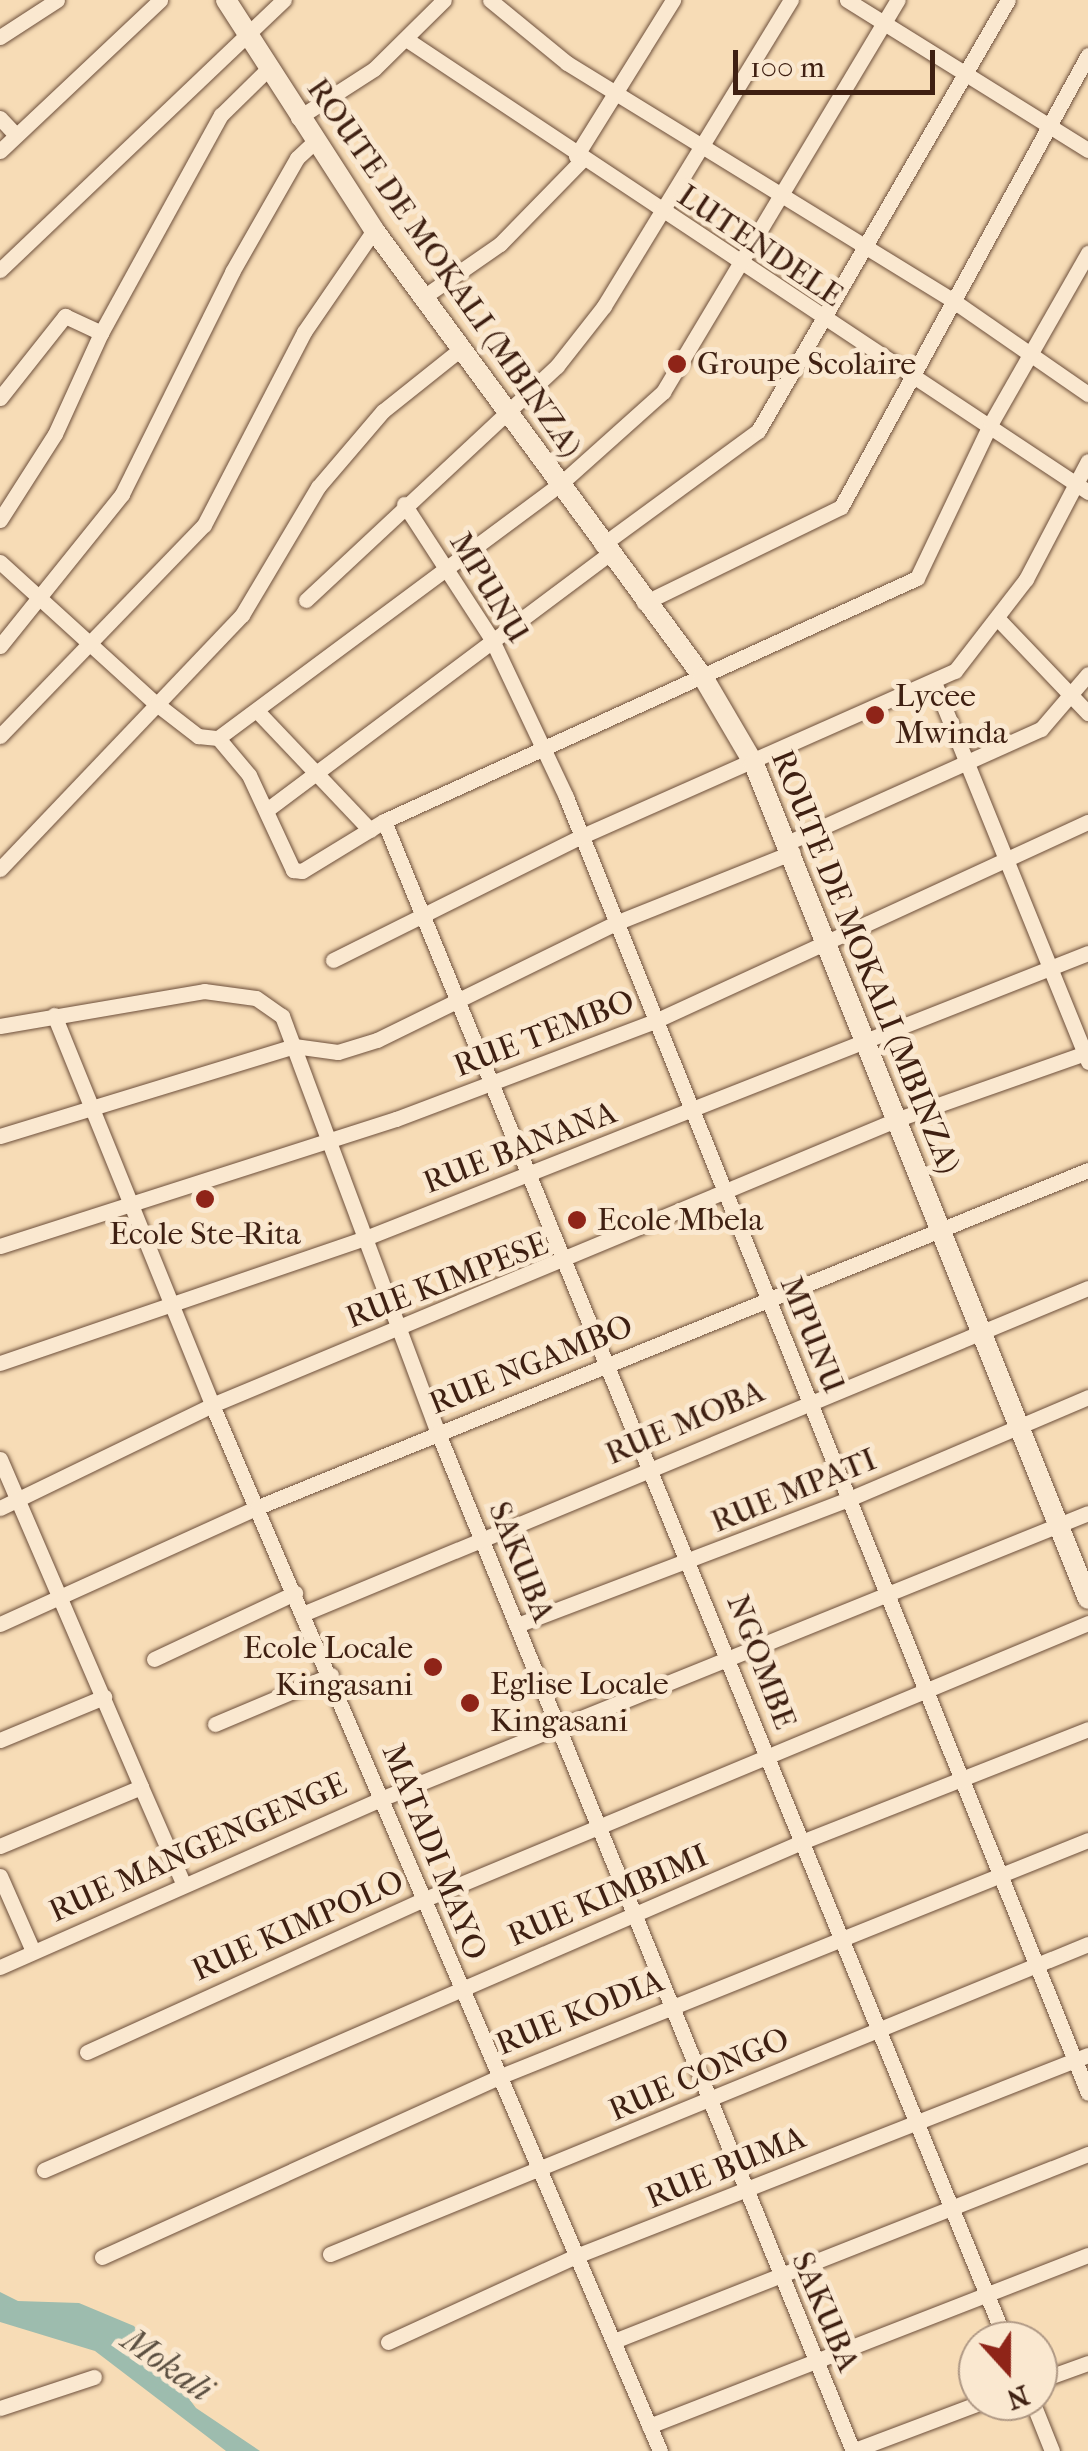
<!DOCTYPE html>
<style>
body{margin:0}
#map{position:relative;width:1088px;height:2451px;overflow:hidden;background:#f7dcb6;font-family:"IM FELL French Canon",serif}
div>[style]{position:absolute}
.water>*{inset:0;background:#9dbcae}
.roads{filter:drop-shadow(0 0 2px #6d4f3b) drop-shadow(0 0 2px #6d4f3b)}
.minor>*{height:15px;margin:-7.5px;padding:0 7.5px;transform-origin:7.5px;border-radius:7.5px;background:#fae8d0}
.tertiary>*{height:20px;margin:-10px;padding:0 10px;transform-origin:10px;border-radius:10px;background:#fae8d0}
.dots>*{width:28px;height:28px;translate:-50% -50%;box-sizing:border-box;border:5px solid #fae8d0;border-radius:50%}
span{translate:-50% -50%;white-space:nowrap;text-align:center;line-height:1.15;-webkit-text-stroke:10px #fae8d0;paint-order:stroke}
.street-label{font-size:32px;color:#3f2012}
.poi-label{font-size:32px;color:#3f2012}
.left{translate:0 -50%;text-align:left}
.right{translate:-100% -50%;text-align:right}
.water-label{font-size:35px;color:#5b4f41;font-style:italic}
.north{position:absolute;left:958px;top:2321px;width:100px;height:100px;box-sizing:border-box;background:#fae8d0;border:2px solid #af9884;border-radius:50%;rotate:159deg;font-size:28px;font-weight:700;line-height:40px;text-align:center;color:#3f2012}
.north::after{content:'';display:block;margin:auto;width:35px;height:45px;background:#8f2418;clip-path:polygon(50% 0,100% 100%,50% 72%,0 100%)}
.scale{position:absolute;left:733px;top:50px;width:202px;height:45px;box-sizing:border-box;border:5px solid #3f2012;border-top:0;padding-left:12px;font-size:30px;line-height:35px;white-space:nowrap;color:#3f2012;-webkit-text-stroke:8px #fae8d0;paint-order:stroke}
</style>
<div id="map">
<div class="water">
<i style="clip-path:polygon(0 2292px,18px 2301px,79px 2303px,134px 2326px,196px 2408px,260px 2451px,226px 2451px,95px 2351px,0 2322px)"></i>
</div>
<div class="roads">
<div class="minor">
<i style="left:490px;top:0;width:99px;rotate:39.3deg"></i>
<i style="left:567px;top:63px;width:456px;rotate:31.6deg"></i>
<i style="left:955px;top:302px;width:162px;rotate:34.7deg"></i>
<i style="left:847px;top:0;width:284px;rotate:31.9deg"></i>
<i style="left:0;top:37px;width:68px;rotate:-33deg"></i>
<i style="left:406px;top:39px;width:819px;rotate:33.59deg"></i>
<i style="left:0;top:118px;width:22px;rotate:47deg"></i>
<i style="left:298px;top:118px;width:90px;rotate:-32.8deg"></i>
<i style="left:374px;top:69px;width:98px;rotate:-44.6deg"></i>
<i style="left:0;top:151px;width:220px;rotate:-43.3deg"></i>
<i style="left:576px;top:156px;width:184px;rotate:-58.1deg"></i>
<i style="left:0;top:270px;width:392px;rotate:-43.6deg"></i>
<i style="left:422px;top:298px;width:95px;rotate:-34.7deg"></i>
<i style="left:500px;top:244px;width:117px;rotate:-45.7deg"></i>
<i style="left:0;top:398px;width:105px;rotate:-51.6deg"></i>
<i style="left:65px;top:316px;width:40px;rotate:25deg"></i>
<i style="left:404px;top:504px;width:160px;rotate:57deg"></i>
<i style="left:491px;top:638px;width:176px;rotate:64.7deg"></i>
<i style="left:566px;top:797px;width:1397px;rotate:68.06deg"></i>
<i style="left:0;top:520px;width:102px;rotate:-57.4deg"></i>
<i style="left:55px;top:434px;width:111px;rotate:-65.5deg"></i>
<i style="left:101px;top:333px;width:249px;rotate:-61.2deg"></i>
<i style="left:221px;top:115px;width:69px;rotate:-44.4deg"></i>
<i style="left:602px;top:545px;width:193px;rotate:-36.2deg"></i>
<i style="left:758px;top:431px;width:498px;rotate:-59.9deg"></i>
<i style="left:0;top:562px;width:208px;rotate:42.3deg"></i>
<i style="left:154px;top:702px;width:56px;rotate:37.7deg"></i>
<i style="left:198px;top:736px;width:20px;rotate:6deg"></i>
<i style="left:218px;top:738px;width:48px;rotate:50deg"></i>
<i style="left:249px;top:775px;width:105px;rotate:65.1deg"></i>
<i style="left:293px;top:870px;width:9px;rotate:6deg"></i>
<i style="left:302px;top:871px;width:96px;rotate:-31.4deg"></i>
<i style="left:384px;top:821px;width:586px;rotate:-24.51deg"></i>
<i style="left:917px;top:578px;width:172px;rotate:-64.5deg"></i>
<i style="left:991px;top:423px;width:196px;rotate:-60.3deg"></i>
<i style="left:306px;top:600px;width:343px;rotate:-43deg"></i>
<i style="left:557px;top:366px;width:76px;rotate:-51.9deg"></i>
<i style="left:604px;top:306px;width:359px;rotate:-58.6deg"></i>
<i style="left:644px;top:603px;width:219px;rotate:-26deg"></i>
<i style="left:841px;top:507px;width:515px;rotate:-61.35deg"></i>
<i style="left:999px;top:620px;width:129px;rotate:46.3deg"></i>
<i style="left:0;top:646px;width:195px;rotate:-51.2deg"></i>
<i style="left:122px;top:494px;width:248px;rotate:-63.6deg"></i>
<i style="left:232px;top:272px;width:131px;rotate:-60.3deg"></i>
<i style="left:297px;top:158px;width:23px;rotate:-43deg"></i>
<i style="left:934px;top:682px;width:410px;rotate:67.9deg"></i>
<i style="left:260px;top:714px;width:160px;rotate:46.5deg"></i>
<i style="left:0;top:736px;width:293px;rotate:-46deg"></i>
<i style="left:204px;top:525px;width:217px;rotate:-62.6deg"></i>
<i style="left:304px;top:332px;width:124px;rotate:-55.5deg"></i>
<i style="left:218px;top:738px;width:425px;rotate:-36.6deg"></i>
<i style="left:559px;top:485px;width:140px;rotate:-41.8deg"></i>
<i style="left:663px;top:392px;width:457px;rotate:-59.1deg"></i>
<i style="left:268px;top:809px;width:426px;rotate:-36.8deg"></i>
<i style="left:384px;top:821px;width:1642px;rotate:67.75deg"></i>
<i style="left:789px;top:842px;width:276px;rotate:-24.2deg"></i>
<i style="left:1041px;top:729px;width:72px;rotate:-49.5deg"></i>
<i style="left:0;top:869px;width:351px;rotate:-46.4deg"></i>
<i style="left:242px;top:615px;width:149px;rotate:-59.3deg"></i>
<i style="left:318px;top:487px;width:100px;rotate:-49.5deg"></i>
<i style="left:383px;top:411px;width:101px;rotate:-38.6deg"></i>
<i style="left:333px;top:960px;width:278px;rotate:-26.5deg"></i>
<i style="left:582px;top:836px;width:408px;rotate:-23.9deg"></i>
<i style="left:955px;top:671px;width:116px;rotate:-52.3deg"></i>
<i style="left:1026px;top:579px;width:133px;rotate:-62.3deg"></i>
<i style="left:54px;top:1015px;width:421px;rotate:67.9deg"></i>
<i style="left:212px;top:1405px;width:1138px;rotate:66.81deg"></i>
<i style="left:0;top:1026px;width:207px;rotate:-9.7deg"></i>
<i style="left:204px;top:991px;width:52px;rotate:7.7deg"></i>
<i style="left:256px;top:998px;width:32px;rotate:35deg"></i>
<i style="left:282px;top:1016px;width:445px;rotate:69.5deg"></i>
<i style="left:438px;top:1433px;width:1099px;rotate:67.82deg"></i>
<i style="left:0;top:1136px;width:307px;rotate:-17deg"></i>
<i style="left:294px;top:1046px;width:44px;rotate:7.8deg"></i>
<i style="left:338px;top:1052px;width:41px;rotate:-17.1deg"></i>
<i style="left:377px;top:1040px;width:268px;rotate:-26.1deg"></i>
<i style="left:618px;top:922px;width:188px;rotate:-21.8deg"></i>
<i style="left:0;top:1246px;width:416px;rotate:-17.8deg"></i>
<i style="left:396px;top:1119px;width:277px;rotate:-20.7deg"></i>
<i style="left:655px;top:1021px;width:477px;rotate:-24.7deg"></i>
<i style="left:0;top:1363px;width:389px;rotate:-18.9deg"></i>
<i style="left:368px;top:1237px;width:774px;rotate:-21.53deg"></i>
<i style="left:0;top:1459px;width:357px;rotate:66.7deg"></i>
<i style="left:141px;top:1787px;width:153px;rotate:157.3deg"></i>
<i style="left:0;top:1508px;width:236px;rotate:-25.9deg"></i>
<i style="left:212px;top:1405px;width:743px;rotate:-22.63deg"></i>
<i style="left:898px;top:1119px;width:201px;rotate:-19.4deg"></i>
<i style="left:305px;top:1613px;width:848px;rotate:-22.54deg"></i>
<i style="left:0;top:1624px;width:283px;rotate:-24.4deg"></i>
<i style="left:258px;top:1507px;width:896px;rotate:-22.1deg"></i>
<i style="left:517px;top:1625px;width:355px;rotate:-20.8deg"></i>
<i style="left:849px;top:1499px;width:260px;rotate:-23.1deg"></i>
<i style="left:154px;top:1659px;width:156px;rotate:-25.1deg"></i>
<i style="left:215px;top:1724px;width:126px;rotate:-22.9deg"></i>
<i style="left:0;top:1740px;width:113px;rotate:-22.5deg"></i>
<i style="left:141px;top:1787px;width:105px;rotate:66.4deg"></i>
<i style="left:0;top:1876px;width:82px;rotate:66.3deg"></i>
<i style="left:0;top:1967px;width:419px;rotate:-23.8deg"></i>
<i style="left:383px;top:1798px;width:760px;rotate:-22.01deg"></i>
<i style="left:87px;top:2052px;width:371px;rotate:-24.4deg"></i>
<i style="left:425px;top:1899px;width:718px;rotate:-22.6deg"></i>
<i style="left:44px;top:2170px;width:828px;rotate:-23.41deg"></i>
<i style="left:804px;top:1841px;width:305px;rotate:-21.5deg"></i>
<i style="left:330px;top:2254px;width:819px;rotate:-22.24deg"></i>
<i style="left:102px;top:2257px;width:438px;rotate:-24.4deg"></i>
<i style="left:501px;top:2076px;width:633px;rotate:-21.9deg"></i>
<i style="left:614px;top:2341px;width:510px;rotate:-21.53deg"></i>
<i style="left:388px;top:2342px;width:207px;rotate:-24.6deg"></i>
<i style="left:576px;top:2256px;width:550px;rotate:-21.43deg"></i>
<i style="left:1038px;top:2381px;width:53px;rotate:-19.8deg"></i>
<i style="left:1032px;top:2401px;width:54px;rotate:68.2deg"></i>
<i style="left:0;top:2408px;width:99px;rotate:-18.3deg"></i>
<i style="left:649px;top:2426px;width:471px;rotate:-21.3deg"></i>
<i style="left:852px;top:2451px;width:141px;rotate:-20.7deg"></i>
</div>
<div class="tertiary">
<i style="left:226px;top:0;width:274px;rotate:57.2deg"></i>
<i style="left:374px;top:230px;width:555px;rotate:53.65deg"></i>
<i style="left:703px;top:677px;width:101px;rotate:59.6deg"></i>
<i style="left:754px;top:764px;width:899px;rotate:68.2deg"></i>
</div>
</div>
<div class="dots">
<i style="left:677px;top:364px;background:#8f2418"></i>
<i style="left:875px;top:715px;background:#8f2418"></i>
<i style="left:205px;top:1199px;background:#8f2418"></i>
<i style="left:577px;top:1220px;background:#8f2418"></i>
<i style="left:433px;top:1667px;background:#8f2418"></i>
<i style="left:470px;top:1703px;background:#8f2418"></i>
</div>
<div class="street-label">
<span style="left:760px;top:246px;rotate:34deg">LUTENDELE</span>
<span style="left:444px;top:268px;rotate:55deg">ROUTE DE MOKALI (MBINZA)</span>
<span style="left:489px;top:588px;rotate:59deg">MPUNU</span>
<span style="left:865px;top:962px;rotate:68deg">ROUTE DE MOKALI (MBINZA)</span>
<span style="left:544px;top:1034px;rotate:-21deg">RUE TEMBO</span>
<span style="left:520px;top:1148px;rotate:-21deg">RUE BANANA</span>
<span style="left:447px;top:1281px;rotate:-21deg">RUE KIMPESE</span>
<span style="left:812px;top:1335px;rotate:68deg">MPUNU</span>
<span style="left:531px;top:1365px;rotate:-22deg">RUE NGAMBO</span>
<span style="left:685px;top:1423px;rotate:-23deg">RUE MOBA</span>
<span style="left:794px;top:1491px;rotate:-22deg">RUE MPATI</span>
<span style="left:521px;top:1562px;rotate:68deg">SAKUBA</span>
<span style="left:761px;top:1662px;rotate:69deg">NGOMBE</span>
<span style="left:198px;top:1848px;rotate:-24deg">RUE MANGENGENGE</span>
<span style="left:434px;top:1852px;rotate:68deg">MATADI MAYO</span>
<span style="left:608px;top:1896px;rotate:-23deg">RUE KIMBIMI</span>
<span style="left:298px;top:1926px;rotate:-24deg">RUE KIMPOLO</span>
<span style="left:580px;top:2013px;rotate:-22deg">RUE KODIA</span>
<span style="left:699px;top:2075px;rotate:-23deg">RUE CONGO</span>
<span style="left:726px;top:2168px;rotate:-22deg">RUE BUMA</span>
<span style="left:825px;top:2312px;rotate:67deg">SAKUBA</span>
</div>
<div class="poi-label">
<span class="left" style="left:697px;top:364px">Groupe Scolaire</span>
<span class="left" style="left:895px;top:715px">Lycee<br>Mwinda</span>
<span class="left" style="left:597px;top:1220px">Ecole Mbela</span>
<span style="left:205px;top:1234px">Ecole Ste-Rita</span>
<span class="right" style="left:413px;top:1667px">Ecole Locale<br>Kingasani</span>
<span class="left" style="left:490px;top:1703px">Eglise Locale<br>Kingasani</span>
</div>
<div class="water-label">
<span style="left:167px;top:2365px;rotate:35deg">Mokali</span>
</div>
<div class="north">N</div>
<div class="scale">100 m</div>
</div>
